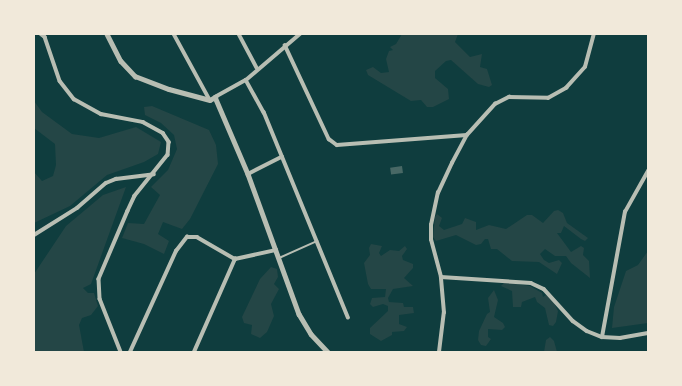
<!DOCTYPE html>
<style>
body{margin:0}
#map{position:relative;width:682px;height:386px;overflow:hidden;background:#0f3d3e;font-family:"Open Sans",sans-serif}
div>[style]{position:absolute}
.green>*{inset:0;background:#244646}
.building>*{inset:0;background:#486865;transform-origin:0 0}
.service>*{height:2px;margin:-1px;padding:0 1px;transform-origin:1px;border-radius:1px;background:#b8beb3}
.minor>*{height:3.5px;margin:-1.75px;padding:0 1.75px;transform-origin:1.75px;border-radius:1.75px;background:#b8beb3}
.tertiary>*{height:4.5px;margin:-2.25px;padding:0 2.25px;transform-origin:2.25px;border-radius:2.25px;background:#b8beb3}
span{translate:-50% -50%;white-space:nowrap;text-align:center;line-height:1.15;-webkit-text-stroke:3px #f1e9da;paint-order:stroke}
.frame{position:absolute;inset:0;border:35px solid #f1e9da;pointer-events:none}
</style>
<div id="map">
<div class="green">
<i style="clip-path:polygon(402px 34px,458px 34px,455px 42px,470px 57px,482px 54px,480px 67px,487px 69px,492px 85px,489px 87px,478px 84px,451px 60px,446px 61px,435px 71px,435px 78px,448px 89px,449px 99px,433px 107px,427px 107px,421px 100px,411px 101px,368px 75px,366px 70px,373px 67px,381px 73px,389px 72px,386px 59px,389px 51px,393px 50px,390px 47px,396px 44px)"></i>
<i style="clip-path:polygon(34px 101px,42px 112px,72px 134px,99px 138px,136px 127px,161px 142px,158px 154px,144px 162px,107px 175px,70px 206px,34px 223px,34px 172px,42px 181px,53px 176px,56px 165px,55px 144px,34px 128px)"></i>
<i style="clip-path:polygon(152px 106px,209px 130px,216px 145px,218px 164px,190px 219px,182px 229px,163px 222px,158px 234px,169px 241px,164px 254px,144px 244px,122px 238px,128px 223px,144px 224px,160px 195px,151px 187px,168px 170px,177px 149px,174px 135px,161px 123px,145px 115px,144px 107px)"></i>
<i style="clip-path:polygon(126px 187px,91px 284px,83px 288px,88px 293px,94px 293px,98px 306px,91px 315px,82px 318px,79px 325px,84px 352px,34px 352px,34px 274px,66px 226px,103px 195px)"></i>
<i style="clip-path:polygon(558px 210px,563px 213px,567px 223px,588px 238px,585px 241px,581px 239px,564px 226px,561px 233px,557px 233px,571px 252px,581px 246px,584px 248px,583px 255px,589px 261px,590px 278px,571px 263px,566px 256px,555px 256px,545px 249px,540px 254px,544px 260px,549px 263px,559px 260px,562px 263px,557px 274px,539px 262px,512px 261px,497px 249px,491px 249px,488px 239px,485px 239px,481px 244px,476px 245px,456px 235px,436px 241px,433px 237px,435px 217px,437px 214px,442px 218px,439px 226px,444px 230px,462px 224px,465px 218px,476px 222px,476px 230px,489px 225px,506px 229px,527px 215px,532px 215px,543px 223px,554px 211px)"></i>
<i style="clip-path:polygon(371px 244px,382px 246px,379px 253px,381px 256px,390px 250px,399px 251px,405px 246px,407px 249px,402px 256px,403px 260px,413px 264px,413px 268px,404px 278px,413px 286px,393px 289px,388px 298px,389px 302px,403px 303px,404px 307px,413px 307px,414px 313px,399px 315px,399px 324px,407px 327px,404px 331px,392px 332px,392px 335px,381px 341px,370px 334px,370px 328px,388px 311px,388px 306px,383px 304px,373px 307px,370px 304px,372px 298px,385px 297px,386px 289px,371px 289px,368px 284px,364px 263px,370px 255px,369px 248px)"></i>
<i style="clip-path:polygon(648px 251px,648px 323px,612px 328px,614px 307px,626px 271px,638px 265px)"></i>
<i style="clip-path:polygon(271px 267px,277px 269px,278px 277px,274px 284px,279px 289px,271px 304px,274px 316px,267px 332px,260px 338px,251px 334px,252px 325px,244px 323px,242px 317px,260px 279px)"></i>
<i style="clip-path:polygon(505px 282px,530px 286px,542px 293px,543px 297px,546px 295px,552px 299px,558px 311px,556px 322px,553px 326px,549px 325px,545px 308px,537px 302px,535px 297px,522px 302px,521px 307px,513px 307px,512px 291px,501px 286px)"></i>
<i style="clip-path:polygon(494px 290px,498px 300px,494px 317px,503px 323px,505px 327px,502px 330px,488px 329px,488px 337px,491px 339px,486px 346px,481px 345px,478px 340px,479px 331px,487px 314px,490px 312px,488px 298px)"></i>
<i style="clip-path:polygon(550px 337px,554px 341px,557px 352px,544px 352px,546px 340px)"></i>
</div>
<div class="building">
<i style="left:402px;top:166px;width:7px;height:12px;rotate:82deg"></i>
</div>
<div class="service">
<i style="left:279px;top:258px;width:42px;rotate:-24.1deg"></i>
</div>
<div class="minor">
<i style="left:41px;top:34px;width:5px;rotate:37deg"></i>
<i style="left:45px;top:37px;width:46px;rotate:71.2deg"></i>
<i style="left:60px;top:81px;width:23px;rotate:52deg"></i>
<i style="left:74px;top:99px;width:31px;rotate:29deg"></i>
<i style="left:101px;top:114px;width:43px;rotate:10.8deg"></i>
<i style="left:143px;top:122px;width:23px;rotate:29deg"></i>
<i style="left:163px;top:133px;width:11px;rotate:56deg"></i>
<i style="left:169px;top:142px;width:13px;rotate:94deg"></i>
<i style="left:168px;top:155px;width:53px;rotate:128.8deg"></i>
<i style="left:135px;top:196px;width:17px;rotate:115deg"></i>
<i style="left:128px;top:211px;width:74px;rotate:113.1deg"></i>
<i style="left:99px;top:279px;width:20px;rotate:87deg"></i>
<i style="left:100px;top:299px;width:57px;rotate:68.4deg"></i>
<i style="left:174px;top:34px;width:75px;rotate:61.4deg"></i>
<i style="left:239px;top:34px;width:38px;rotate:62deg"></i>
<i style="left:285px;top:45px;width:104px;rotate:64.9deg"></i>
<i style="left:329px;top:139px;width:10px;rotate:37deg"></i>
<i style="left:337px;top:145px;width:130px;rotate:-4.4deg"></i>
<i style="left:246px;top:80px;width:37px;rotate:61deg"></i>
<i style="left:264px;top:112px;width:222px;rotate:67.7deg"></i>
<i style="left:215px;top:97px;width:35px;rotate:-29deg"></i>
<i style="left:246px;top:80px;width:71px;rotate:-40.4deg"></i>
<i style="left:248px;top:174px;width:38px;rotate:-27deg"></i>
<i style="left:34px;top:235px;width:51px;rotate:-32.1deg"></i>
<i style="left:77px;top:208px;width:38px;rotate:-41deg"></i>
<i style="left:106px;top:183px;width:11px;rotate:-22deg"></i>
<i style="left:116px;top:179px;width:38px;rotate:-7deg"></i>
<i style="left:235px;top:259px;width:42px;rotate:-12.4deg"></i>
<i style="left:441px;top:277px;width:90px;rotate:3.8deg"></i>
<i style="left:531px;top:283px;width:14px;rotate:25deg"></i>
<i style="left:544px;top:289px;width:43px;rotate:47.8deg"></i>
<i style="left:573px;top:321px;width:17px;rotate:36deg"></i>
<i style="left:587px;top:331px;width:16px;rotate:22deg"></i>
<i style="left:602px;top:337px;width:18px;rotate:3deg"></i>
<i style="left:620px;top:338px;width:28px;rotate:-10deg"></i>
<i style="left:602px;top:337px;width:127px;rotate:-79.6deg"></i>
<i style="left:625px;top:212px;width:47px;rotate:-60.7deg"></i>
<i style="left:130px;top:352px;width:111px;rotate:-65.5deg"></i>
<i style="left:176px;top:251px;width:18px;rotate:-52deg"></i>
<i style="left:187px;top:237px;width:10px"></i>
<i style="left:197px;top:237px;width:44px;rotate:30.1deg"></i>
<i style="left:194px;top:352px;width:102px;rotate:-66.2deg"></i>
<i style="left:439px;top:352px;width:39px;rotate:-83deg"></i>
<i style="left:444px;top:313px;width:36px;rotate:-95deg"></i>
<i style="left:441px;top:277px;width:38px;rotate:-105deg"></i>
<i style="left:431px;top:240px;width:15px;rotate:-90deg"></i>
<i style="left:431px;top:225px;width:33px;rotate:-78deg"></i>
<i style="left:438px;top:193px;width:33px;rotate:-65deg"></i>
<i style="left:452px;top:163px;width:32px;rotate:-62deg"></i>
<i style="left:467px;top:135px;width:42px;rotate:-47.9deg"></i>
<i style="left:495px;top:104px;width:16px;rotate:-27deg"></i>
<i style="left:509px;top:97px;width:39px;rotate:1deg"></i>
<i style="left:548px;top:98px;width:21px;rotate:-29deg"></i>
<i style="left:566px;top:88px;width:28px;rotate:-48deg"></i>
<i style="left:585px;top:67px;width:34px;rotate:-75deg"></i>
</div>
<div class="tertiary">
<i style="left:107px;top:34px;width:30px;rotate:63deg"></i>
<i style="left:121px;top:61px;width:21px;rotate:47deg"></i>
<i style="left:135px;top:76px;width:36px;rotate:21deg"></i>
<i style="left:169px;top:89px;width:42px;rotate:15deg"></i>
<i style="left:210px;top:100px;width:6px;rotate:-31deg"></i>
<i style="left:215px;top:97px;width:84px;rotate:66.8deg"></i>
<i style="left:248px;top:174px;width:149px;rotate:70deg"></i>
<i style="left:299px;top:314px;width:23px;rotate:59deg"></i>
<i style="left:311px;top:334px;width:25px;rotate:47deg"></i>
</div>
<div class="frame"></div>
</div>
